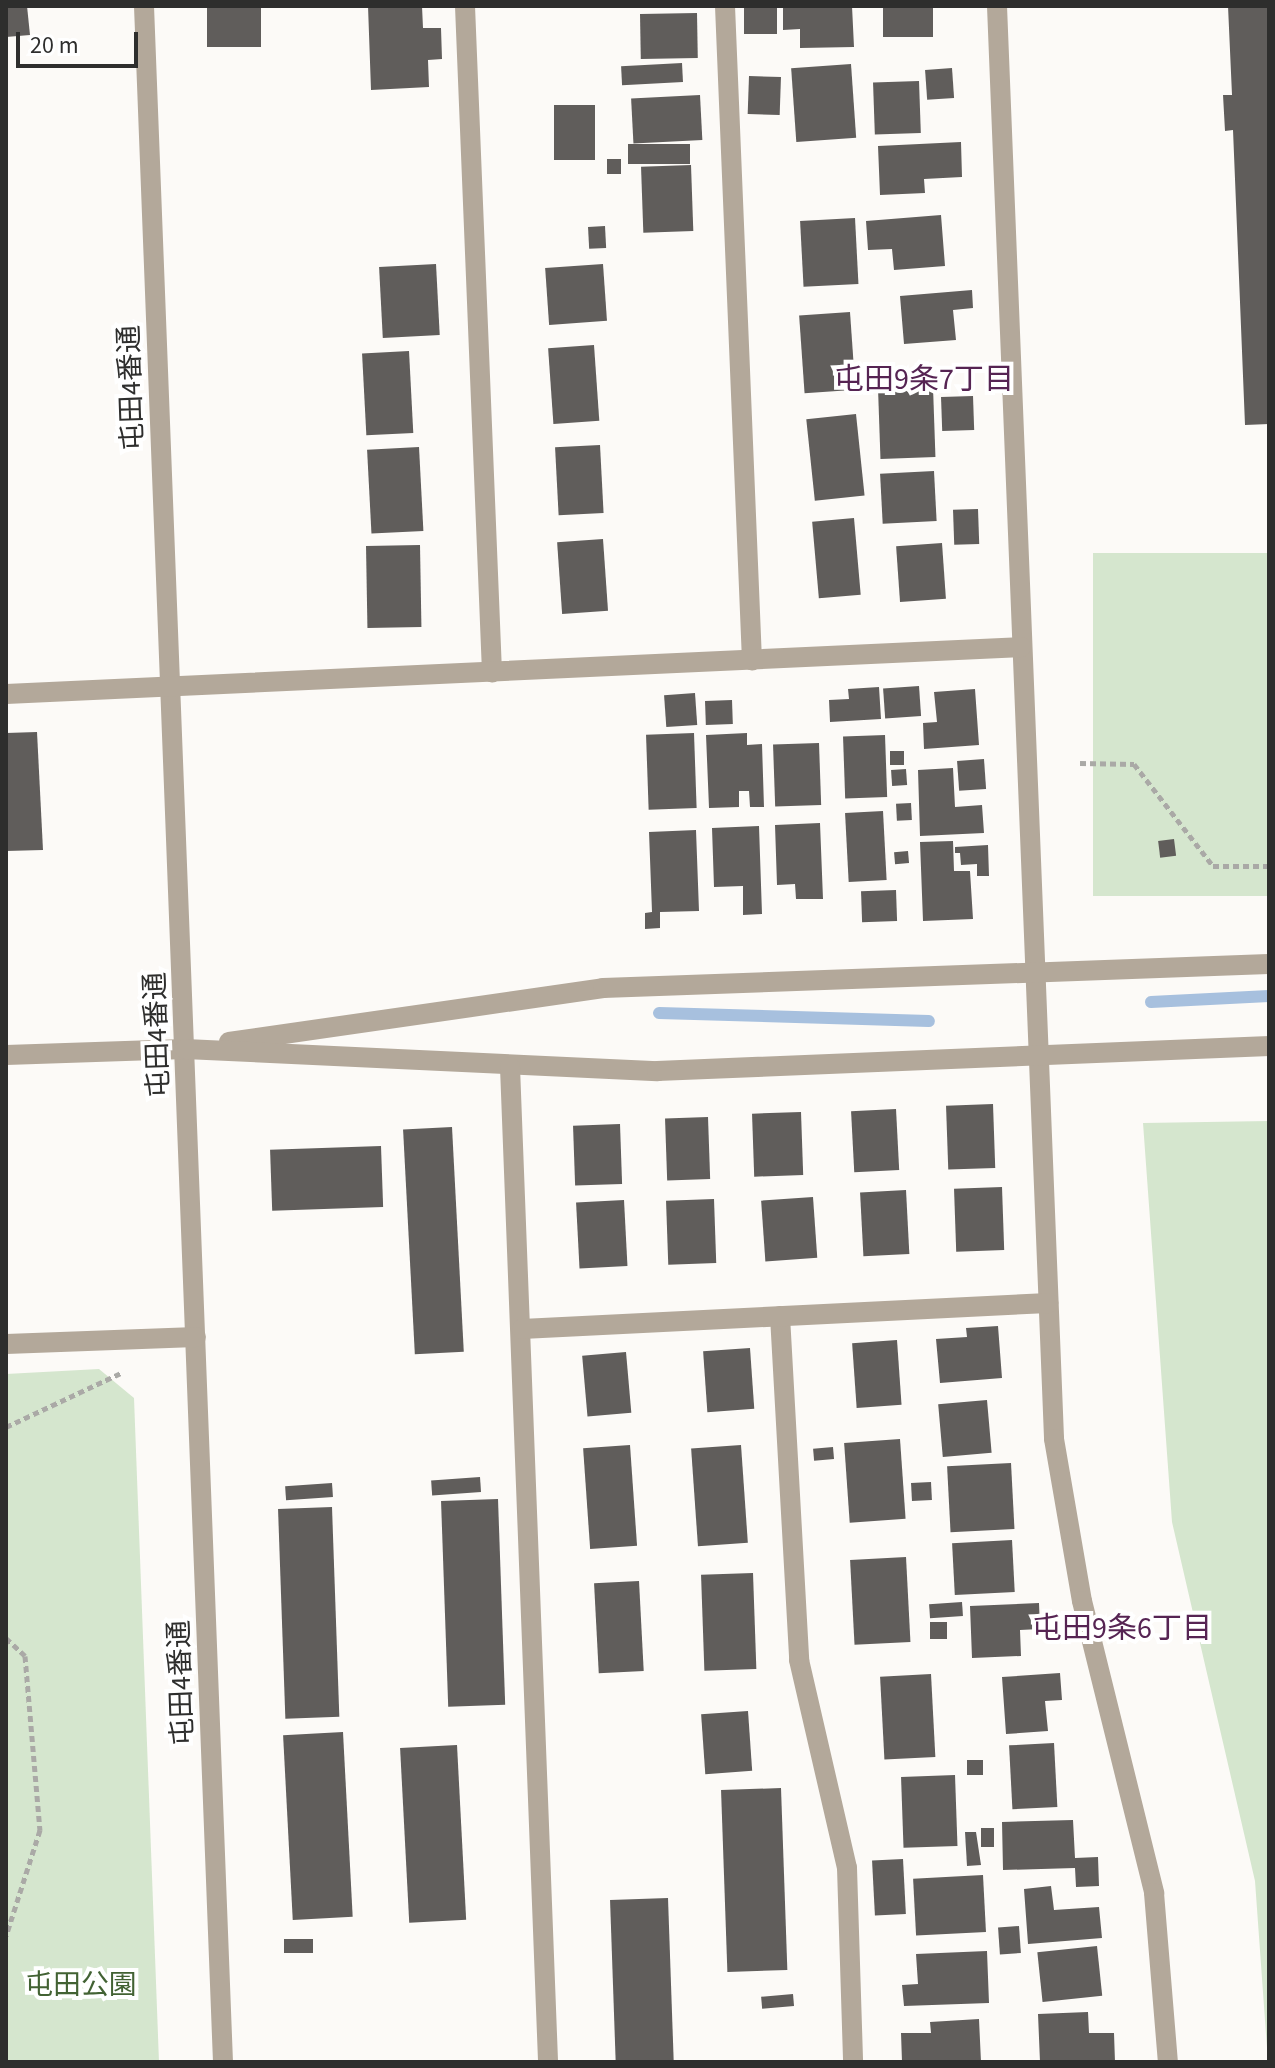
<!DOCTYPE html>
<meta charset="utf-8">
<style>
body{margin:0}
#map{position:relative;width:1275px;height:2068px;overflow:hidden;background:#fcfaf7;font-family:"Source Sans 3","Noto Sans JP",sans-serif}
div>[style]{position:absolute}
.green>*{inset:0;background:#d5e6ce;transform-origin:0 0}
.stream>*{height:12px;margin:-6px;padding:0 6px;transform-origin:6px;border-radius:6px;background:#a7c0de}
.building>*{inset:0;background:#605d5b;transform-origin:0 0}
.path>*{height:5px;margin-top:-2.5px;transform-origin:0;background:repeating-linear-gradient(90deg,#aaa9a6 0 6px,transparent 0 10px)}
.minor>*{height:20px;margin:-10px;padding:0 10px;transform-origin:10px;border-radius:10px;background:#b3a89a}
span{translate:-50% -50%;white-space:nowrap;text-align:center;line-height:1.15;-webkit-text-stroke:8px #fff;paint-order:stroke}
.street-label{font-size:28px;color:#2e2e2d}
.park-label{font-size:28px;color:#426233}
.neighbourhood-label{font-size:30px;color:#562453}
.frame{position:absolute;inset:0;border:8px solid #2e2e2d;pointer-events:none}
.scale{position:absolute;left:16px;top:32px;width:122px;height:36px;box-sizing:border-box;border:4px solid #2e2e2d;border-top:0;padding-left:10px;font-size:24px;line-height:28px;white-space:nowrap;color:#2e2e2d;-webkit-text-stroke:6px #fff;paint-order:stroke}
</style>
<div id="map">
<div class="green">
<i style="left:1269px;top:553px;width:343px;height:176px;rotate:90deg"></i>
<i style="clip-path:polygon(1269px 1121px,1269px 2062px,1268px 2062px,1255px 1881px,1172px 1522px,1143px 1123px)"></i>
<i style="clip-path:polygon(99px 1369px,134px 1398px,159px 2062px,6px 2062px,6px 1374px)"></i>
</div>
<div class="stream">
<i style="left:1151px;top:1002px;width:118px;rotate:-2.9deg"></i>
<i style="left:659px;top:1013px;width:270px;rotate:1.7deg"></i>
</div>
<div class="building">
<i style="clip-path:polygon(6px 6px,27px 6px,30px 35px,6px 37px)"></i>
<i style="left:207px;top:6px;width:54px;height:41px"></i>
<i style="clip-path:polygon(368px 6px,422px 6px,423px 28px,441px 28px,442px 59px,428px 60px,429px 87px,371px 90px)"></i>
<i style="left:744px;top:6px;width:33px;height:28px"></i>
<i style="clip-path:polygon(783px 6px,852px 6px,854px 47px,800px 48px,800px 29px,783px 30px)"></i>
<i style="left:883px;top:6px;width:50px;height:31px"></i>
<i style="clip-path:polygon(1228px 6px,1269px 6px,1269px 424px,1245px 425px,1233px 130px,1225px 131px,1223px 95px,1232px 95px)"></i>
<i style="left:697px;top:13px;width:45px;height:57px;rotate:89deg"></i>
<i style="left:682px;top:63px;width:19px;height:61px;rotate:87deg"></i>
<i style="left:851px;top:64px;width:74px;height:60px;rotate:86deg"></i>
<i style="left:952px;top:68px;width:30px;height:27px;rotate:86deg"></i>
<i style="left:749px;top:76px;width:32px;height:38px;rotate:2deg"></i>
<i style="left:919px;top:81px;width:52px;height:46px;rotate:88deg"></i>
<i style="left:700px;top:95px;width:45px;height:69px;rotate:87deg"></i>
<i style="left:554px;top:105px;width:41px;height:55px"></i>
<i style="clip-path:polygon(961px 142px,962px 177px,924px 179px,925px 193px,880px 195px,878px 146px)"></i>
<i style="left:690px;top:144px;width:20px;height:62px;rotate:90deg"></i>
<i style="left:607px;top:159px;width:14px;height:15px"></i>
<i style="left:691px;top:165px;width:66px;height:50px;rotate:88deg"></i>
<i style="clip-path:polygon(941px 215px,945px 266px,894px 270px,892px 249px,868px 250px,866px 221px)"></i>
<i style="left:855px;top:218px;width:66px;height:55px;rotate:87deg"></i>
<i style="left:605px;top:226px;width:22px;height:17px;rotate:87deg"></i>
<i style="left:436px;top:264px;width:71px;height:57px;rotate:87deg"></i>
<i style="left:603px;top:264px;width:57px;height:58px;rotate:86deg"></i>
<i style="clip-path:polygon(972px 290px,973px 308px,953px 310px,956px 340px,904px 344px,900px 296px)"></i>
<i style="left:850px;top:312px;width:78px;height:51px;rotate:86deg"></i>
<i style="left:594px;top:345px;width:76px;height:46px;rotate:86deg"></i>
<i style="left:409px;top:351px;width:82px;height:47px;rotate:87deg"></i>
<i style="left:933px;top:387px;width:70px;height:55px;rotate:88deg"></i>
<i style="left:973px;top:396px;width:34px;height:32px;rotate:88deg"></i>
<i style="left:856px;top:414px;width:82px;height:50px;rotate:84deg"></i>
<i style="left:600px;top:445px;width:68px;height:45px;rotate:87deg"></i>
<i style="left:419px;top:447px;width:84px;height:52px;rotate:87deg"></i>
<i style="left:934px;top:471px;width:50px;height:54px;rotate:87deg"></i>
<i style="left:978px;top:509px;width:35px;height:25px;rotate:88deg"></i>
<i style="left:854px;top:518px;width:77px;height:42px;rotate:85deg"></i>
<i style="left:603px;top:539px;width:72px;height:46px;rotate:86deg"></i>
<i style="left:942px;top:543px;width:56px;height:46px;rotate:86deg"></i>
<i style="left:420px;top:545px;width:82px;height:54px;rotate:89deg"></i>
<i style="left:919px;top:686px;width:30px;height:36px;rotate:86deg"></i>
<i style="clip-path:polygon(879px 687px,881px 719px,830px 722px,829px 700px,849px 699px,848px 689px)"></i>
<i style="clip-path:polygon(975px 689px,979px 745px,924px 749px,923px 723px,937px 722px,934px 692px)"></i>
<i style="left:695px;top:693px;width:32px;height:31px;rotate:86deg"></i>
<i style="left:732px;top:700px;width:24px;height:27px;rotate:88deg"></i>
<i style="clip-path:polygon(37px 732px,43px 850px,6px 851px,6px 733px)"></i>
<i style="left:694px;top:733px;width:75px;height:48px;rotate:88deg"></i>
<i style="clip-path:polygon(747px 733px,747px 745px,762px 744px,764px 807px,750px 807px,749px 791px,739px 791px,739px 807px,709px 808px,706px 735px)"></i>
<i style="left:885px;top:735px;width:62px;height:42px;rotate:88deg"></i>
<i style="left:819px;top:743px;width:62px;height:46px;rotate:88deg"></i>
<i style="left:890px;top:751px;width:14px;height:14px"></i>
<i style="left:984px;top:759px;width:30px;height:27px;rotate:86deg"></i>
<i style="clip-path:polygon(953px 768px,955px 807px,982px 805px,984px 833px,920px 836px,918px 770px)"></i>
<i style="left:906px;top:769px;width:16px;height:15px;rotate:86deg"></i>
<i style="left:911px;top:803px;width:17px;height:15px;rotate:87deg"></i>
<i style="left:883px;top:811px;width:69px;height:38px;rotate:87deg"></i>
<i style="clip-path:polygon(820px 823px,823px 899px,796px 899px,795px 884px,777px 885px,775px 825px)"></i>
<i style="clip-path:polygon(759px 826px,762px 914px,743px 915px,743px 886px,714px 887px,712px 828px)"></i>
<i style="clip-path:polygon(696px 830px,699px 911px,660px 912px,660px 928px,645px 929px,645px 913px,652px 912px,649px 832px)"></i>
<i style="left:1174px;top:839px;width:17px;height:16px;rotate:83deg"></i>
<i style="clip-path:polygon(953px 841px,954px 871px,970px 871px,973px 919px,923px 921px,920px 842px)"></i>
<i style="clip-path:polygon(988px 845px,989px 876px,977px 876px,977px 864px,961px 865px,960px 853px,955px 853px,955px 847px)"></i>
<i style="left:908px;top:851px;width:12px;height:14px;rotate:85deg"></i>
<i style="left:896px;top:890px;width:31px;height:35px;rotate:88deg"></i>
<i style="left:993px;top:1104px;width:64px;height:47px;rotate:88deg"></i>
<i style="left:896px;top:1109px;width:61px;height:45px;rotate:87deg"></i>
<i style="left:801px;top:1112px;width:63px;height:49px;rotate:88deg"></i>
<i style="left:708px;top:1117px;width:62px;height:43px;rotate:88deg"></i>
<i style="left:620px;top:1124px;width:60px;height:47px;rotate:88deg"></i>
<i style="left:452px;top:1127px;width:225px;height:49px;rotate:87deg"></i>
<i style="left:381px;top:1146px;width:61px;height:111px;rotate:88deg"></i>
<i style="left:1002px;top:1187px;width:63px;height:48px;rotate:88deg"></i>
<i style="left:906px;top:1190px;width:64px;height:46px;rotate:87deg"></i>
<i style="left:813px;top:1197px;width:61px;height:52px;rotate:86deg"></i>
<i style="left:714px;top:1199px;width:64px;height:48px;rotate:88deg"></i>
<i style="left:624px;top:1200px;width:66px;height:48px;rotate:87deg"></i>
<i style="clip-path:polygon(998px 1326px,1002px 1378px,940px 1383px,936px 1339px,967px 1337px,966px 1328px)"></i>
<i style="left:897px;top:1340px;width:65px;height:45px;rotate:86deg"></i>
<i style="left:750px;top:1348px;width:61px;height:47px;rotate:86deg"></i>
<i style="left:626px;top:1352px;width:61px;height:44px;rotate:85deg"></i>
<i style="left:987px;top:1400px;width:53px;height:49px;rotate:85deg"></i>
<i style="left:900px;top:1439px;width:80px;height:56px;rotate:86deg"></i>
<i style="left:630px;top:1445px;width:101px;height:47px;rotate:86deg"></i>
<i style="left:741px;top:1445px;width:98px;height:50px;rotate:86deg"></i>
<i style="left:833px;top:1447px;width:12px;height:20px;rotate:85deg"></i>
<i style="left:1011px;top:1463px;width:66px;height:64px;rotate:87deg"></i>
<i style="left:480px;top:1477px;width:15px;height:49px;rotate:86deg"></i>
<i style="left:931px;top:1482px;width:18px;height:20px;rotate:87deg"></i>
<i style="left:332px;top:1483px;width:14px;height:47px;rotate:86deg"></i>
<i style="left:498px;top:1499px;width:206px;height:57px;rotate:88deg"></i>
<i style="left:332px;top:1507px;width:210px;height:54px;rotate:88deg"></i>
<i style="left:1012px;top:1540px;width:52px;height:60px;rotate:87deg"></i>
<i style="left:906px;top:1557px;width:85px;height:56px;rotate:87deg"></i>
<i style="left:753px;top:1573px;width:96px;height:52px;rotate:88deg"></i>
<i style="left:639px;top:1581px;width:90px;height:45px;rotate:87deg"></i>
<i style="left:962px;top:1602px;width:14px;height:33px;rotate:86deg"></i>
<i style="clip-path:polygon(1039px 1603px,1040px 1629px,1020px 1630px,1021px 1656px,972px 1658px,970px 1606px)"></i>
<i style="left:930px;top:1622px;width:17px;height:17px"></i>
<i style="clip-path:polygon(1060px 1673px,1062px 1700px,1045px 1701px,1048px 1731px,1006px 1734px,1002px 1677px)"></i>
<i style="left:931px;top:1674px;width:83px;height:51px;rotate:87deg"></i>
<i style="left:748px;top:1711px;width:60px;height:47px;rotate:86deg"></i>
<i style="left:343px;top:1732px;width:185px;height:60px;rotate:87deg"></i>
<i style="left:1054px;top:1743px;width:64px;height:45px;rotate:87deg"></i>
<i style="left:457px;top:1745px;width:175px;height:57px;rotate:87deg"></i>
<i style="left:967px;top:1760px;width:16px;height:15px"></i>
<i style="left:955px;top:1775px;width:71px;height:54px;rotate:88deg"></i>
<i style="left:781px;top:1788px;width:182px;height:60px;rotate:88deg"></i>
<i style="clip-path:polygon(1073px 1820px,1075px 1858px,1098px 1857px,1099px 1886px,1076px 1887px,1075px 1868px,1003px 1870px,1002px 1822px)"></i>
<i style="left:981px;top:1828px;width:13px;height:19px"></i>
<i style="clip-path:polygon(965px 1832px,976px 1832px,981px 1865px,967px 1866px)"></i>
<i style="left:903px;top:1859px;width:55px;height:31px;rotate:87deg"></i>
<i style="left:983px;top:1875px;width:57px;height:70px;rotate:87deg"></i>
<i style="clip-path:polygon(1051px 1886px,1054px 1910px,1099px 1907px,1102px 1938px,1028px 1944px,1024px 1889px)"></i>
<i style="left:668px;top:1898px;width:164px;height:58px;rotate:88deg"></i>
<i style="left:1019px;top:1926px;width:27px;height:21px;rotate:86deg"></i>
<i style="left:313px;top:1939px;width:14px;height:29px;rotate:90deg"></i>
<i style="left:1097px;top:1946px;width:50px;height:60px;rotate:84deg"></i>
<i style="clip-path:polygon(987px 1951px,989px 2003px,904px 2006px,902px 1985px,918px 1984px,916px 1954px)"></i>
<i style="left:793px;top:1994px;width:12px;height:32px;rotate:85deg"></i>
<i style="clip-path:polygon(1088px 2012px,1089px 2033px,1114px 2033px,1115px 2062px,1040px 2062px,1038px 2014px)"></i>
<i style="clip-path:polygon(979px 2019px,981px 2062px,902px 2062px,901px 2033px,931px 2033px,930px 2022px)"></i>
</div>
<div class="path">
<i style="left:1080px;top:763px;width:54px;rotate:1.1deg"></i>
<i style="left:1134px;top:764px;width:129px;rotate:52.2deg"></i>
<i style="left:1213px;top:866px;width:56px"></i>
<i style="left:6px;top:1427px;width:127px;rotate:-25.2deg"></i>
<i style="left:6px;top:1638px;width:26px;rotate:43deg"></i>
<i style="left:25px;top:1656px;width:175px;rotate:85.1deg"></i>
<i style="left:40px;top:1830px;width:111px;rotate:107.8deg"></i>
</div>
<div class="minor">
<i style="left:144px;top:6px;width:2058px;rotate:87.8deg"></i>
<i style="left:465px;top:6px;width:667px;rotate:87.68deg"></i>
<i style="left:725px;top:6px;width:655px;rotate:87.64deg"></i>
<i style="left:997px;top:6px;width:1434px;rotate:87.72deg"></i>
<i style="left:1054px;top:1439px;width:164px;rotate:80.2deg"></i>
<i style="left:1082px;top:1601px;width:301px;rotate:76.1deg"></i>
<i style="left:1154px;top:1893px;width:170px;rotate:85.3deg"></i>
<i style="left:6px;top:694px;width:1016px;rotate:-2.65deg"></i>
<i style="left:229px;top:1042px;width:378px;rotate:-8.2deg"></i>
<i style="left:603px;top:988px;width:666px;rotate:-2.06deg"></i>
<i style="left:6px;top:1055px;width:179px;rotate:-1.9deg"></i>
<i style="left:185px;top:1049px;width:473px;rotate:2.7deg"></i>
<i style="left:657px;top:1071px;width:613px;rotate:-2.34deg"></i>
<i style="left:510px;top:1067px;width:996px;rotate:87.81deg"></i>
<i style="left:780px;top:1316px;width:345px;rotate:86.8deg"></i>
<i style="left:799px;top:1660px;width:213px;rotate:77deg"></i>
<i style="left:847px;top:1868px;width:194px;rotate:88.2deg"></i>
<i style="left:522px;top:1329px;width:527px;rotate:-2.83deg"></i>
<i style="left:6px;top:1344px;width:190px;rotate:-2.1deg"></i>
</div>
<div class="street-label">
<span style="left:131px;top:388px;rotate:-92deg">屯田4番通</span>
<span style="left:157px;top:1035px;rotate:-92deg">屯田4番通</span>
<span style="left:181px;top:1683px;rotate:-92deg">屯田4番通</span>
</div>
<div class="park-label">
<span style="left:81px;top:1985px">屯田公園</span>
</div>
<div class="neighbourhood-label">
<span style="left:924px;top:380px">屯田9条7丁目</span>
<span style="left:1122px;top:1629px">屯田9条6丁目</span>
</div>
<div class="frame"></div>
<div class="scale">20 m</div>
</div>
